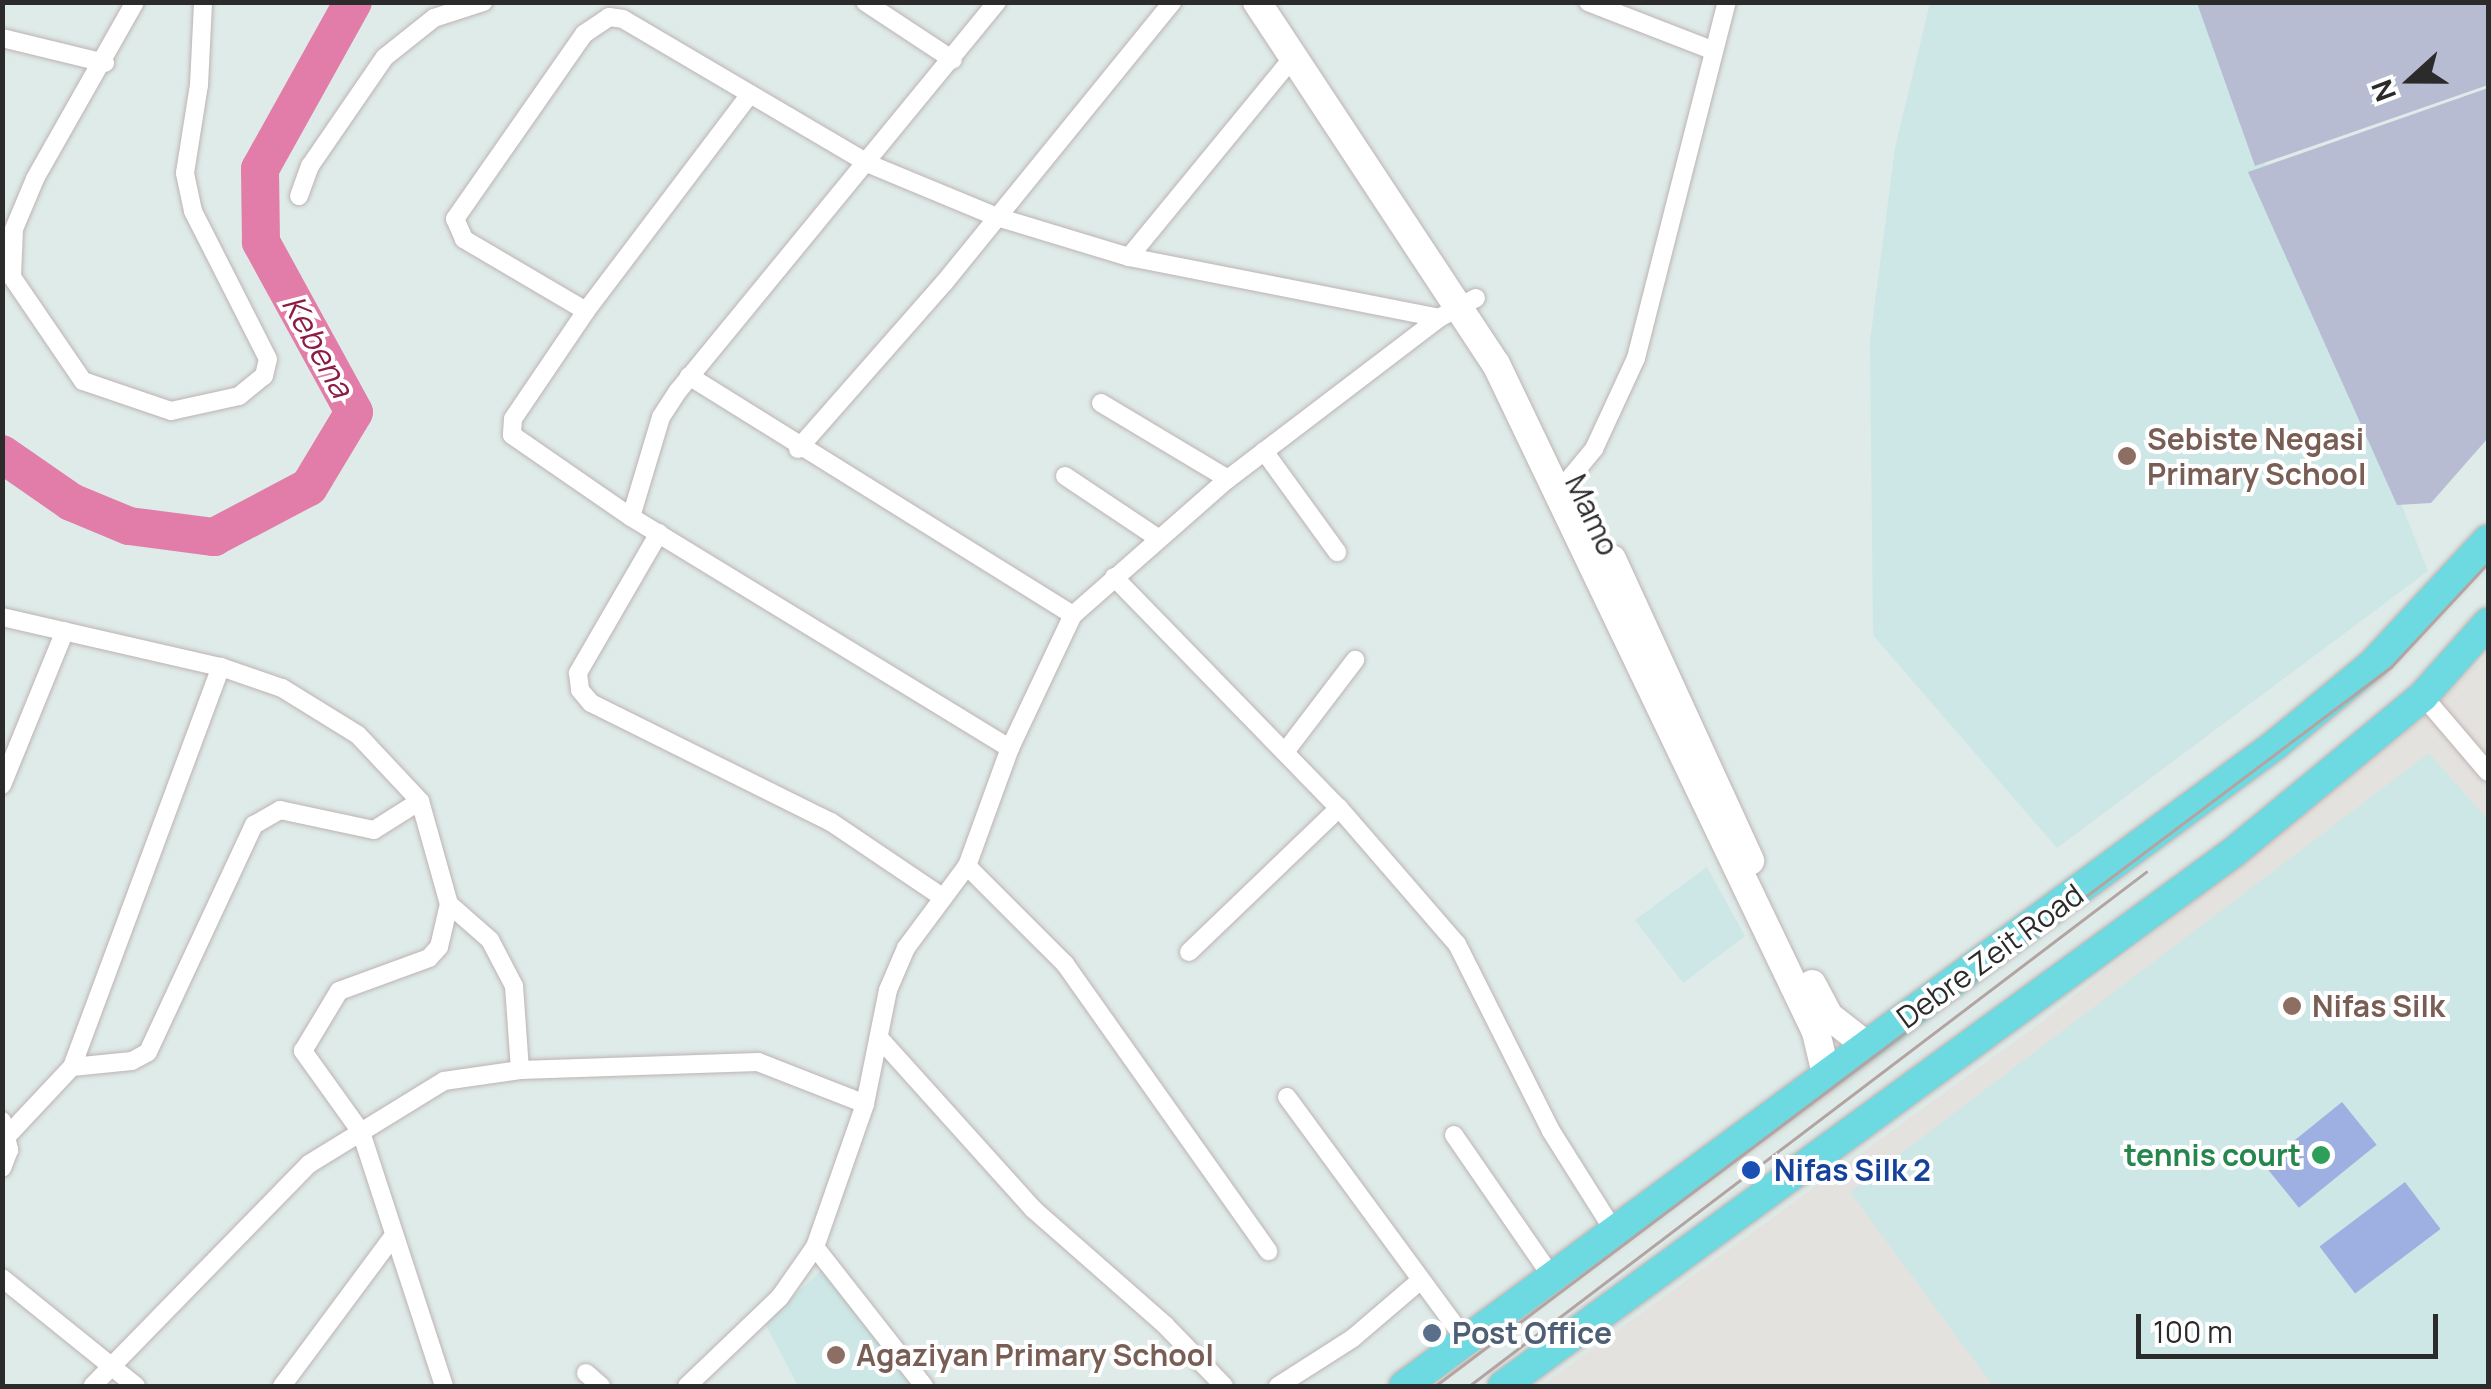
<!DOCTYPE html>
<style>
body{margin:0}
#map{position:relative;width:2491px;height:1389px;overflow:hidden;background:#deebe9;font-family:Manrope,sans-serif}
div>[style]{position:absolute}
.industrial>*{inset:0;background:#e4e2de}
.education>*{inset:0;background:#cde7e6}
.cemetery>*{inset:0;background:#b7bcd3}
.pitch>*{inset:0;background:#9eb0e1;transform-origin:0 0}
.river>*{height:38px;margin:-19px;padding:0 19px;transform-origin:19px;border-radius:19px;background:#e17da8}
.roads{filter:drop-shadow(0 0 2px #bdb3b2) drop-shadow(0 0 2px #bdb3b2)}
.street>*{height:18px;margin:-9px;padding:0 9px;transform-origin:9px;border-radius:9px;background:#fff}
.secondary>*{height:28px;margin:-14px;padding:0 14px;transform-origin:14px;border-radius:14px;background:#fff}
.primary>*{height:30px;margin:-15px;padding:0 15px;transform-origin:15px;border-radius:15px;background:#6dd9e1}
.tram>*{height:2.5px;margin:-1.25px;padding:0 1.25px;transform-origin:1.25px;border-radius:1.25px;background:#b3a4a2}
.dots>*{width:28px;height:28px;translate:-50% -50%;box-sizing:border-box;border:5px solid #fff;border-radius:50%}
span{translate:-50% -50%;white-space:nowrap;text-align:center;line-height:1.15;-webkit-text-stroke:8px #fff;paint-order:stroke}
.education-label{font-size:30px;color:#785e54;font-weight:700}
.left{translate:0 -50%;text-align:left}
.street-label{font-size:30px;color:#2b2b2b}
.leisure-label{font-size:30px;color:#27864d;font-weight:700}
.right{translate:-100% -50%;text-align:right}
.transit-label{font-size:30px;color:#164399;font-weight:700}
.service-label{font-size:30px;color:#4e5e75;font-weight:700}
.water-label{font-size:32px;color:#8d1c44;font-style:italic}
.frame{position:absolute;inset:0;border:5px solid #2b2b2b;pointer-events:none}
.north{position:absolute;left:2361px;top:30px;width:100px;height:100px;-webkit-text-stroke:8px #fff;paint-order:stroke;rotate:249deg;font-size:28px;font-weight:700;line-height:40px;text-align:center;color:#2b2b2b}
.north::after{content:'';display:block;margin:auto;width:35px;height:45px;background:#2b2b2b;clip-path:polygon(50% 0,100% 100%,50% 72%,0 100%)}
.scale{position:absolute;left:2136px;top:1314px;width:302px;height:45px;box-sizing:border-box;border:5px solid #2b2b2b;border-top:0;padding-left:12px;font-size:30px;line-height:35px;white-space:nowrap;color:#2b2b2b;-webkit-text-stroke:8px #fff;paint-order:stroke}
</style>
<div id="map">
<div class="industrial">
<i style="clip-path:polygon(2488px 653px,2488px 1386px,1541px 1386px,2040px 1023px,2428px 715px)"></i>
</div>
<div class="education">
<i style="clip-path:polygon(1930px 3px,2201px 3px,2428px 571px,2057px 848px,1873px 635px,1870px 341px,1895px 148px)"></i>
<i style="clip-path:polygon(2429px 753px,2488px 820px,2488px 1386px,1993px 1386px,1850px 1192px)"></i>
<i style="clip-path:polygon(1707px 867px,1745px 936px,1683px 983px,1635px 920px)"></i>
<i style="clip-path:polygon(826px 1266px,914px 1386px,798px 1386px,765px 1323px)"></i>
</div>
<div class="cemetery">
<i style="clip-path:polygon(2197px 3px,2488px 3px,2488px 85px,2255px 166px)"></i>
<i style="clip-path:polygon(2488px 88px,2488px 438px,2431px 503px,2397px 505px,2248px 172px)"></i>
</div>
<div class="pitch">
<i style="left:2342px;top:1102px;width:55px;height:100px;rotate:51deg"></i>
<i style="left:2405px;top:1182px;width:59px;height:107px;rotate:53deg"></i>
</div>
<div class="river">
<i style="left:2px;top:454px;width:84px;rotate:34.8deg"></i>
<i style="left:71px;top:502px;width:63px;rotate:22.5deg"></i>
<i style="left:129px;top:526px;width:86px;rotate:7.4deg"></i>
<i style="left:214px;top:537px;width:107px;rotate:-27.8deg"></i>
<i style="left:309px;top:487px;width:87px;rotate:-59deg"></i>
<i style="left:354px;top:412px;width:194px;rotate:-118.7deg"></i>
<i style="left:261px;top:242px;width:73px;rotate:-90.8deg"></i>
<i style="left:260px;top:169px;width:191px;rotate:-60.9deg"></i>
</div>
<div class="roads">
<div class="street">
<i style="left:135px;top:2px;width:203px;rotate:119.5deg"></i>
<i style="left:35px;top:179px;width:54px;rotate:112.8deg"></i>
<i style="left:14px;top:229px;width:48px;rotate:92.4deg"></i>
<i style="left:12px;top:277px;width:126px;rotate:55.7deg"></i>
<i style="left:83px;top:381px;width:93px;rotate:18.8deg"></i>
<i style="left:171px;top:411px;width:70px;rotate:-12.4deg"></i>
<i style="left:239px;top:396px;width:32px;rotate:-39deg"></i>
<i style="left:264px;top:376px;width:17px;rotate:-77deg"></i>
<i style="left:268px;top:359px;width:166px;rotate:-116.9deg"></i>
<i style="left:193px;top:211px;width:39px;rotate:-102deg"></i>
<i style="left:185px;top:173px;width:89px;rotate:-81deg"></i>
<i style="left:199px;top:85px;width:83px;rotate:-87.2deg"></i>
<i style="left:865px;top:2px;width:105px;rotate:33.4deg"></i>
<i style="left:1588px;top:2px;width:133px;rotate:21.2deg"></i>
<i style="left:2px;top:38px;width:106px;rotate:13.6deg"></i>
<i style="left:747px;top:98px;width:267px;rotate:127.1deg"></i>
<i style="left:586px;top:311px;width:130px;rotate:124.1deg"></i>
<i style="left:513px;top:419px;width:16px;rotate:94deg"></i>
<i style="left:512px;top:435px;width:145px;rotate:34.6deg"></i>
<i style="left:631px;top:517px;width:444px;rotate:31.4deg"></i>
<i style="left:299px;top:196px;width:32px;rotate:-70deg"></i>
<i style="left:310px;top:166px;width:132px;rotate:-55.5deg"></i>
<i style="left:385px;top:57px;width:63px;rotate:-38.5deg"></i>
<i style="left:434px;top:18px;width:52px;rotate:-18.1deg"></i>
<i style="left:1129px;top:257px;width:260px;rotate:-50.6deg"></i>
<i style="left:586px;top:311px;width:142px;rotate:-149.5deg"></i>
<i style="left:464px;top:239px;width:22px;rotate:-114deg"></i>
<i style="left:455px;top:219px;width:226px;rotate:-55.1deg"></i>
<i style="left:584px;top:34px;width:30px;rotate:-34deg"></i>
<i style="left:609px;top:17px;width:14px;rotate:8deg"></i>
<i style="left:623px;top:19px;width:286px;rotate:30.5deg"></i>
<i style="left:869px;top:164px;width:139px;rotate:22.5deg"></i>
<i style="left:997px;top:217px;width:138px;rotate:16.9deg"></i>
<i style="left:1129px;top:257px;width:316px;rotate:11.1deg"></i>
<i style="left:689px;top:376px;width:452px;rotate:31.9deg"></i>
<i style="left:1101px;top:403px;width:148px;rotate:30.9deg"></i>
<i style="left:798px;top:449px;width:221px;rotate:-48.7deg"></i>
<i style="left:944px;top:283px;width:362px;rotate:-50.9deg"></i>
<i style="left:1264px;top:451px;width:125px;rotate:54.1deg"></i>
<i style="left:1065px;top:476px;width:112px;rotate:33.7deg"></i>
<i style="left:1561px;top:489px;width:52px;rotate:-50.5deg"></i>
<i style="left:1594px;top:449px;width:100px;rotate:-65.2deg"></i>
<i style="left:1636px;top:358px;width:367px;rotate:-75.7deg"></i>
<i style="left:631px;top:517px;width:104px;rotate:-73.3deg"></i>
<i style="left:661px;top:417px;width:31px;rotate:-57deg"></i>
<i style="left:678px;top:391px;width:503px;rotate:-50.65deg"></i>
<i style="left:659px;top:533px;width:162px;rotate:120.1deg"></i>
<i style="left:578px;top:673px;width:17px;rotate:83deg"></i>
<i style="left:580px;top:690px;width:17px;rotate:50deg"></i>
<i style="left:591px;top:703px;width:268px;rotate:26.4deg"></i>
<i style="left:831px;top:822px;width:134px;rotate:34deg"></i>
<i style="left:1114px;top:577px;width:322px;rotate:45.8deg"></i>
<i style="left:1339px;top:808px;width:180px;rotate:49.1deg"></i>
<i style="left:1457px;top:944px;width:209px;rotate:63.3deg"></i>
<i style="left:1551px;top:1131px;width:118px;rotate:57.8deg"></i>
<i style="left:2px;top:617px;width:225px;rotate:12.9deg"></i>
<i style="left:221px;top:667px;width:65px;rotate:19deg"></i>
<i style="left:282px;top:688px;width:89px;rotate:31.7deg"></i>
<i style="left:358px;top:735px;width:91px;rotate:46.8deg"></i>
<i style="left:420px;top:801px;width:107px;rotate:74.3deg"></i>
<i style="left:449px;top:904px;width:55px;rotate:41.3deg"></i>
<i style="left:490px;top:940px;width:52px;rotate:62.4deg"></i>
<i style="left:514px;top:986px;width:84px;rotate:85.9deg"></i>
<i style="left:520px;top:1070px;width:77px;rotate:171.8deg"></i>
<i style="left:444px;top:1081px;width:158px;rotate:148.4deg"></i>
<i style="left:309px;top:1164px;width:310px;rotate:134.3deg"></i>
<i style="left:2423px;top:696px;width:100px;rotate:49.5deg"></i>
<i style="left:1285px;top:752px;width:116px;rotate:-52.7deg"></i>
<i style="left:2px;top:785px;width:166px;rotate:-67.8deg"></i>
<i style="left:967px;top:866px;width:139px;rotate:45deg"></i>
<i style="left:1065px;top:964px;width:352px;rotate:54.7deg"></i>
<i style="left:1189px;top:952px;width:208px;rotate:-43.8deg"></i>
<i style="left:881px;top:1040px;width:227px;rotate:48deg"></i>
<i style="left:1033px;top:1209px;width:176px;rotate:41.3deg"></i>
<i style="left:1165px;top:1325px;width:85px;rotate:46deg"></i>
<i style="left:72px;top:1067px;width:60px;rotate:-5.7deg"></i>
<i style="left:132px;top:1061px;width:18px;rotate:-29deg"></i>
<i style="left:148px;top:1052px;width:251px;rotate:-65deg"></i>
<i style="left:254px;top:825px;width:30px;rotate:-30deg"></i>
<i style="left:280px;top:810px;width:96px;rotate:12deg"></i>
<i style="left:374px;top:830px;width:54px;rotate:-32.2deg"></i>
<i style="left:520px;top:1070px;width:238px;rotate:-1.9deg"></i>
<i style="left:758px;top:1062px;width:115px;rotate:21.4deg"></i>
<i style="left:1287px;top:1097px;width:303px;rotate:53.7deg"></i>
<i style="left:2px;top:1121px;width:30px;rotate:76deg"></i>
<i style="left:9px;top:1150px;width:19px;rotate:111deg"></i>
<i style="left:9px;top:1134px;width:92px;rotate:-46.8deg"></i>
<i style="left:72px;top:1067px;width:427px;rotate:-69.6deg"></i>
<i style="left:1454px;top:1135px;width:173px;rotate:55.4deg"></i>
<i style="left:2px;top:1278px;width:172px;rotate:38.9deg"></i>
<i style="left:586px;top:1373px;width:20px;rotate:41deg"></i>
<i style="left:282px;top:1386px;width:188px;rotate:-53.4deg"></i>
<i style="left:444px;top:1386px;width:267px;rotate:-108.1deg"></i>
<i style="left:361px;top:1132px;width:100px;rotate:-125.6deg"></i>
<i style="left:303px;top:1051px;width:70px;rotate:-59deg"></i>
<i style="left:339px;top:991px;width:96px;rotate:-20.1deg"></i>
<i style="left:429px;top:958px;width:15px;rotate:-48deg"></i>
<i style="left:439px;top:947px;width:44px;rotate:-76.9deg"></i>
<i style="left:687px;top:1386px;width:129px;rotate:-43.7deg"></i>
<i style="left:780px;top:1297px;width:61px;rotate:-55deg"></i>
<i style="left:924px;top:1386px;width:177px;rotate:-128.1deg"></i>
<i style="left:815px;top:1247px;width:151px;rotate:-70.7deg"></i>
<i style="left:865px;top:1104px;width:116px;rotate:-78.6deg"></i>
<i style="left:888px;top:990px;width:46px;rotate:-66.8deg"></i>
<i style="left:906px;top:948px;width:102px;rotate:-53.4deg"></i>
<i style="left:967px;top:866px;width:126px;rotate:-70deg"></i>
<i style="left:1010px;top:748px;width:147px;rotate:-64.7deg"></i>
<i style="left:1073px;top:615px;width:206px;rotate:-41.3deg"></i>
<i style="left:1228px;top:479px;width:265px;rotate:-37.3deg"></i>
<i style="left:1439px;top:318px;width:42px;rotate:-28.4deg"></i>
<i style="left:1278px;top:1386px;width:89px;rotate:-32.6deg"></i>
<i style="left:1353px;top:1338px;width:89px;rotate:-40.5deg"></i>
</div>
<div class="secondary">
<i style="left:1257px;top:2px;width:434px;rotate:56.6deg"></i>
<i style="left:1496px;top:364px;width:741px;rotate:64.4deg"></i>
<i style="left:1816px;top:1032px;width:43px;rotate:76.6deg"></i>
<i style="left:1612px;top:559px;width:332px;rotate:65.4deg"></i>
<i style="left:1812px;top:984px;width:36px;rotate:62deg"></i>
<i style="left:1829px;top:1016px;width:47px;rotate:38.1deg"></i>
</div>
<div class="primary">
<i style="left:1404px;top:1386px;width:1081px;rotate:-36.35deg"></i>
<i style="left:2275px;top:745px;width:127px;rotate:-39.6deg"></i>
<i style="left:2373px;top:664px;width:169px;rotate:-47.2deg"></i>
<i style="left:1503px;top:1386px;width:905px;rotate:-36.15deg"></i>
<i style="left:2234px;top:852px;width:245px;rotate:-39.5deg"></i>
<i style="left:2423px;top:696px;width:98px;rotate:-48.3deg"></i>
</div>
</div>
<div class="tram">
<i style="left:1435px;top:1386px;width:1196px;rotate:-36.95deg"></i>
<i style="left:2391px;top:667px;width:142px;rotate:-47deg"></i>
<i style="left:1469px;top:1386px;width:850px;rotate:-37.21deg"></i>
</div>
<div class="dots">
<i style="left:2127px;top:456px;background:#8d6e63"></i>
<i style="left:2292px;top:1006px;background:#8d6e63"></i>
<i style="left:2321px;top:1155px;background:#2e9e5b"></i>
<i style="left:1751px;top:1170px;background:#1a4fb4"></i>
<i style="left:1432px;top:1333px;background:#5c6f8a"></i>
<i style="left:836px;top:1355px;background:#8d6e63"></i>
</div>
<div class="education-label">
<span class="left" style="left:2147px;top:456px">Sebiste Negasi<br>Primary School</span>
<span class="left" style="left:2312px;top:1006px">Nifas Silk</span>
<span class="left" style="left:856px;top:1355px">Agaziyan Primary School</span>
</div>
<div class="street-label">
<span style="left:1592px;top:515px;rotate:65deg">Mamo</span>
<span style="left:1990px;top:956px;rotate:-36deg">Debre Zeit Road</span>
</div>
<div class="leisure-label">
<span class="right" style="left:2301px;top:1155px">tennis court</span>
</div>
<div class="transit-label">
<span class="left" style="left:1774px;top:1170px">Nifas Silk 2</span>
</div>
<div class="service-label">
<span class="left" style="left:1452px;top:1333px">Post Office</span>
</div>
<div class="water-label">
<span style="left:318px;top:346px;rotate:61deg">Kebena</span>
</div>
<div class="frame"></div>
<div class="north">N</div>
<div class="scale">100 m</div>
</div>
